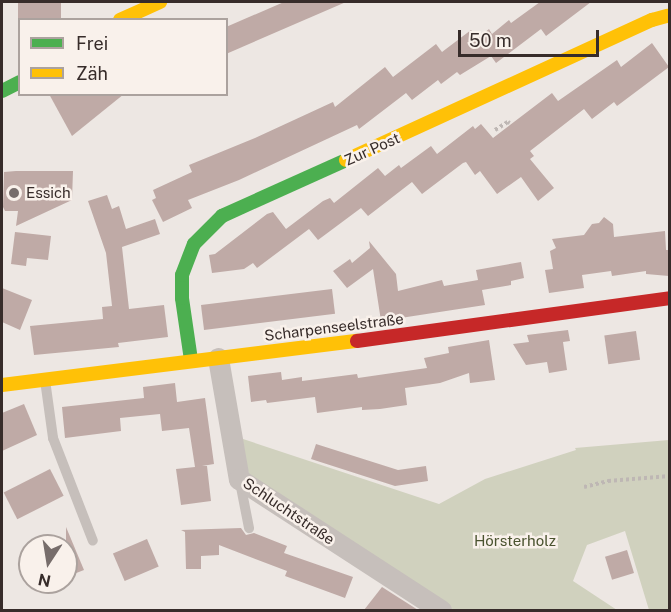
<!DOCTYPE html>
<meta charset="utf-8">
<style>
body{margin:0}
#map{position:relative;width:671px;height:612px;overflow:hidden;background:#ede7e3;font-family:"Public Sans",sans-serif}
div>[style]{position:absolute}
.green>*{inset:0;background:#d0d1be}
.building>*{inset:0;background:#bfaaa6;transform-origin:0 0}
.path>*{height:4px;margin-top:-2px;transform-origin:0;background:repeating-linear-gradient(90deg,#beb7b4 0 3px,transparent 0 6px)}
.lane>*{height:10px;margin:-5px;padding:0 5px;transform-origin:5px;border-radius:5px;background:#c6bfbb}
.street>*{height:21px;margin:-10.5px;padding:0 10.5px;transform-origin:10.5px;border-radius:10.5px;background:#c6bfbb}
.fast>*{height:14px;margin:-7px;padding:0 7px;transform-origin:7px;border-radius:7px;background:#4caf50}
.slow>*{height:14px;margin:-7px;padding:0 7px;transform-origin:7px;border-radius:7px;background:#ffc107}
.jam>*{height:14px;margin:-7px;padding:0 7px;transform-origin:7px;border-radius:7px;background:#c62828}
.dots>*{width:16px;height:16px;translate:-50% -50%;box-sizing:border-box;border:3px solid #f9f1eb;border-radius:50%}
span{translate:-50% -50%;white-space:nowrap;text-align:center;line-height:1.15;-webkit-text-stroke:5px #f9f1eb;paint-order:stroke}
.street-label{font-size:15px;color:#372c2a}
.poi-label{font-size:15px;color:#372c2a}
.left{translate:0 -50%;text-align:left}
.park-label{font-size:15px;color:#4a532f}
.frame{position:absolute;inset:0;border:3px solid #372c2a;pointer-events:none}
.legend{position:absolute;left:18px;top:18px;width:210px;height:78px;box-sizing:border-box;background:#f9f1eb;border:2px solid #aba29e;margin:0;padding:8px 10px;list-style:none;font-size:18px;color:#372c2a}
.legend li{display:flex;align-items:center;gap:12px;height:30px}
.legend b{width:30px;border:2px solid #aba29e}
.north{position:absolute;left:18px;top:534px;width:60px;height:60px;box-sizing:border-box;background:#f9f1eb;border:2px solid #aba29e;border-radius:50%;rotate:192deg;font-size:16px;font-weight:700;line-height:24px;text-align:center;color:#372c2a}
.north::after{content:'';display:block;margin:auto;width:21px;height:27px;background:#776d6b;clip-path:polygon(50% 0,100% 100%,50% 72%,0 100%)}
.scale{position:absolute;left:458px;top:30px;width:141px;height:27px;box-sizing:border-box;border:3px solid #372c2a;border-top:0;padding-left:8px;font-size:18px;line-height:21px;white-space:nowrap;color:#372c2a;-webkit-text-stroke:4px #f9f1eb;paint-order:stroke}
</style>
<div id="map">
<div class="green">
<i style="clip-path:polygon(237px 437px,439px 504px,485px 479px,576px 450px,575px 448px,669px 440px,669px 610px,649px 610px,625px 531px,587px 545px,573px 581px,617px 610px,454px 610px,251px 480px)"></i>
</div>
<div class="building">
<i style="left:18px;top:2px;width:43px;height:18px"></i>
<i style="clip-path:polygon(284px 2px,346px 2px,226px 54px,226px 27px)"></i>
<i style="clip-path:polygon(540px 2px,591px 2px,546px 36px,541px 29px,496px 63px,491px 56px,460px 75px,457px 72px,441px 84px,438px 80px,412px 100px,406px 93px,359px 129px,357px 125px,239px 180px,188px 200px,192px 208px,163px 222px,152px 200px,156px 198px,153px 190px,192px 172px,189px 165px,255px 138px,333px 102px,335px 107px,385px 67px,393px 77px,436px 44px,442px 52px,471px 30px,478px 38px,489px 29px,492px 34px,509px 20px,511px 23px)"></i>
<i style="clip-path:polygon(652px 43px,669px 67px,617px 106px,614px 102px,592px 119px,584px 109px,530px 151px,534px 156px,530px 159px,554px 188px,538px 201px,521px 177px,497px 194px,480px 171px,475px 175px,466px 162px,463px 163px,422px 194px,412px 182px,368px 216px,361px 208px,318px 240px,309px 229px,257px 268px,253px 263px,244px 269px,212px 273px,209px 255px,215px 254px,267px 214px,273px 212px,286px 229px,323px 201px,330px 198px,334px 203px,378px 168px,385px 176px,399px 165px,401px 168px,431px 146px,437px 154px,473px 126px,475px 129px,481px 124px,493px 138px,552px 93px,558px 101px,617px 60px,621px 67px)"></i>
<i style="clip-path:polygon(49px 94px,124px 94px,72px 136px)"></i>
<i style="clip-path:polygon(16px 171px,73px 171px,72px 200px,16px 226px,18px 211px,5px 211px,3px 207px,4px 172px)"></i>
<i style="clip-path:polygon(107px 195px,112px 209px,119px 206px,126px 229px,155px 219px,160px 234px,122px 247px,129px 309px,164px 305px,168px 337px,118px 343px,119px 347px,34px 355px,30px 326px,103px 319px,102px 307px,112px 306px,106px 253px,88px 201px)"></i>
<i style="clip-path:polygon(604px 217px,613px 224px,614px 237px,665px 231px,666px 250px,669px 250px,669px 276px,646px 274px,646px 271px,612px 276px,611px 271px,582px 275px,584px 288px,549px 293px,545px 270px,553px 269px,550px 251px,556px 248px,552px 239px,584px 235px,592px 224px,599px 223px)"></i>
<i style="clip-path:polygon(15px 232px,51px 236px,48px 260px,27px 258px,26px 266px,11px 264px)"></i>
<i style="clip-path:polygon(369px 241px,396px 274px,398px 291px,442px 280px,444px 286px,478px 280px,476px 270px,521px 262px,524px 278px,511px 281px,511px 285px,482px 290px,485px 305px,381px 321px,373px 269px,347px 288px,333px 271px,350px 259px,352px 263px,370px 248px)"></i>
<i style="clip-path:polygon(2px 288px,32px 300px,20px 330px,2px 322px)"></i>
<i style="left:332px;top:289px;width:25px;height:132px;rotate:83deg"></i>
<i style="clip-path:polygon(568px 330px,570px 341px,563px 342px,567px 370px,549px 373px,547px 362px,526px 365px,513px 344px,529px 342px,527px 335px)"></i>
<i style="left:636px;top:331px;width:29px;height:32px;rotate:82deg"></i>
<i style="clip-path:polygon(489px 340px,495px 380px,470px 383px,469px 373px,440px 383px,405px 388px,407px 405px,380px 409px,362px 410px,362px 407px,317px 413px,315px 397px,267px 403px,266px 400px,251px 402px,248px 376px,281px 372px,282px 380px,302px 377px,302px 381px,357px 374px,358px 378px,427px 368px,424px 358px,449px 353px,448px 347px)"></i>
<i style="clip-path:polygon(175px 383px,177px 402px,205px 398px,214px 464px,202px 466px,207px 466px,211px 501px,181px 505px,176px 469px,195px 467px,189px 428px,162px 431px,160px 414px,120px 418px,121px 431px,65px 438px,62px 407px,144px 398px,143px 387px)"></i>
<i style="clip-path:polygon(24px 404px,37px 435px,2px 451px,2px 413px)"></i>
<i style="clip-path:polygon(316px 444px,398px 470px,426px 466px,428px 481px,395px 486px,311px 459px)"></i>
<i style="left:50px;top:469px;width:30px;height:52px;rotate:63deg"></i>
<i style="clip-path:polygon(66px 527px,84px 570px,66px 577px)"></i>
<i style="clip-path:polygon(241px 528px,246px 535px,254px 533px,287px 546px,284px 553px,353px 577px,345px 598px,285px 576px,287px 571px,219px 545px,219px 555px,201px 556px,201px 569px,186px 569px,185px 532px,181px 530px)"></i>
<i style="left:147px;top:539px;width:30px;height:37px;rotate:67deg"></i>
<i style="left:627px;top:550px;width:24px;height:23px;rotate:73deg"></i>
<i style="clip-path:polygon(382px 587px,418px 610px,364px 610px)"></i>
</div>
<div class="path">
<i style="left:495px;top:130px;width:15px;rotate:-32deg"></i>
<i style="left:508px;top:122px;width:2px;rotate:27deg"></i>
<i style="left:584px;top:487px;width:25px;rotate:-14deg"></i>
<i style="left:608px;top:481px;width:62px;rotate:-4.6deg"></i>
</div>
<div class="lane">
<i style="left:45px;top:380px;width:59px;rotate:82.1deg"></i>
<i style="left:53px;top:438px;width:110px;rotate:68.8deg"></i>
<i style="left:240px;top:482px;width:47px;rotate:78.9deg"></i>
</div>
<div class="street">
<i style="left:218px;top:358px;width:123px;rotate:80.2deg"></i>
<i style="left:239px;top:479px;width:241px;rotate:33deg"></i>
</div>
<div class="fast">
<i style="left:2px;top:91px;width:20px;rotate:-27deg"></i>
<i style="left:191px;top:360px;width:63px;rotate:-98.3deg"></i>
<i style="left:182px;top:298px;width:23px;rotate:-90deg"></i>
<i style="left:182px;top:275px;width:33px;rotate:-69deg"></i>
<i style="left:194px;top:244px;width:40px;rotate:-45deg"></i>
<i style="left:222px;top:216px;width:136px;rotate:-24.3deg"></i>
</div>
<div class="slow">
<i style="left:120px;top:20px;width:44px;rotate:-24.2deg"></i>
<i style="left:346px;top:160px;width:337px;rotate:-24.6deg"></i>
<i style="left:652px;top:20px;width:16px;rotate:-15deg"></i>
<i style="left:2px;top:385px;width:358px;rotate:-7.1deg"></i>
</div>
<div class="jam">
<i style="left:357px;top:341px;width:316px;rotate:-7.8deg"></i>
</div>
<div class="dots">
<i style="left:14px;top:193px;background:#776d6b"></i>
</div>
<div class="street-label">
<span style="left:372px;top:149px;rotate:-24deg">Zur Post</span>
<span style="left:334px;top:327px;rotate:-7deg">Scharpenseelstraße</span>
<span style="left:289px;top:511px;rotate:34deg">Schluchtstraße</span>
</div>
<div class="poi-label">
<span class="left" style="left:26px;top:193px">Essich</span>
</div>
<div class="park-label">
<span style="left:515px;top:541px">Hörsterholz</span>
</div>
<div class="frame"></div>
<ul class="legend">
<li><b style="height:8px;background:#4caf50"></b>Frei</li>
<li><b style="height:8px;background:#ffc107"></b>Zäh</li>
</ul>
<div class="north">N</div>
<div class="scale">50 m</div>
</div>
